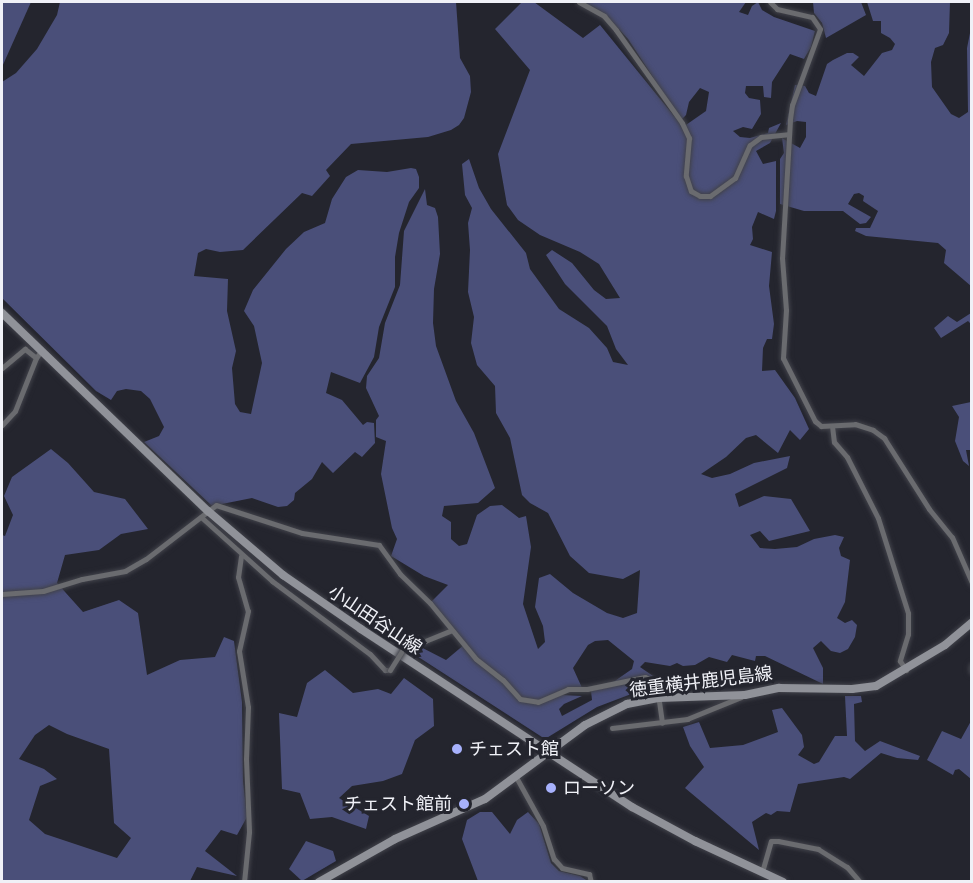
<!DOCTYPE html>
<meta charset="utf-8">
<style>
body{margin:0}
#map{position:relative;width:973px;height:883px;overflow:hidden;background:#24252e;font-family:"IBM Plex Sans","Noto Sans JP",sans-serif}
div>[style]{position:absolute}
.forest>*{inset:0;background:#4a4f79}
.roads{filter:drop-shadow(0 0 2px #41424a) drop-shadow(0 0 2px #41424a)}
.minor>*{height:5px;margin:-2.5px;padding:0 2.5px;transform-origin:2.5px;border-radius:2.5px;background:#6a6b6f}
.secondary>*{height:8px;margin:-4px;padding:0 4px;transform-origin:4px;border-radius:4px;background:#909299}
.bridges{filter:drop-shadow(0 0 2px #41424a) drop-shadow(0 0 2px #41424a)}
.minor-bridge>*{height:5px;margin:-2.5px;padding:0 2.5px;transform-origin:2.5px;border-radius:2.5px;background:#6a6b6f}
.dots>*{width:16px;height:16px;translate:-50% -50%;box-sizing:border-box;border:3px solid #24252e;border-radius:50%}
span{translate:-50% -50%;white-space:nowrap;text-align:center;line-height:1.15;-webkit-text-stroke:6px #24252e;paint-order:stroke}
.street-label{font-size:18px;color:#f0f1f7}
.poi-label{font-size:18px;color:#f0f1f7}
.left{translate:0 -50%;text-align:left}
.right{translate:-100% -50%;text-align:right}
.frame{position:absolute;inset:0;border:3px solid #f0f1f7;pointer-events:none}
</style>
<div id="map">
<div class="forest">
<i style="clip-path:polygon(2px 2px,31px 2px,2px 67px)"></i>
<i style="clip-path:polygon(60px 2px,456px 2px,460px 58px,470px 76px,471px 92px,464px 118px,459px 125px,451px 130px,428px 137px,351px 144px,326px 170px,330px 176px,312px 196px,302px 193px,243px 250px,220px 252px,206px 249px,198px 253px,194px 276px,228px 279px,227px 311px,236px 351px,232px 368px,235px 404px,240px 412px,251px 414px,262px 363px,254px 326px,244px 311px,253px 290px,286px 249px,304px 232px,325px 223px,332px 199px,346px 177px,358px 170px,387px 172px,411px 168px,416px 169px,419px 177px,419px 188px,409px 202px,399px 233px,395px 257px,395px 287px,379px 327px,374px 357px,360px 383px,331px 372px,326px 393px,342px 400px,363px 425px,367px 422px,374px 423px,375px 443px,362px 457px,355px 452px,333px 473px,322px 462px,312px 479px,295px 493px,294px 500px,287px 506px,278px 507px,252px 498px,212px 506px,144px 442px,159px 436px,164px 427px,150px 399px,141px 391px,126px 389px,117px 391px,111px 400px,96px 391px,2px 298px,2px 82px,16px 73px,37px 49px,57px 15px)"></i>
<i style="clip-path:polygon(522px 2px,534px 2px,583px 38px,600px 25px,683px 127px,706px 111px,709px 92px,700px 88px,689px 102px,686px 115px,681px 120px,628px 39px,607px 16px,582px 2px,746px 2px,739px 12px,748px 15px,752px 6px,758px 2px,762px 10px,774px 17px,815px 31px,811px 47px,804px 59px,790px 54px,772px 82px,771px 98px,764px 97px,763px 86px,746px 86px,745px 93px,749px 98px,760px 100px,761px 114px,752px 129px,743px 127px,733px 131px,740px 137px,750px 138px,768px 133px,769px 128px,781px 123px,770px 143px,756px 151px,763px 164px,776px 161px,776px 211px,774px 219px,758px 212px,752px 227px,753px 239px,750px 245px,772px 252px,769px 286px,774px 324px,772px 339px,767px 339px,763px 348px,762px 371px,775px 370px,795px 398px,809px 429px,800px 440px,790px 430px,778px 453px,756px 435px,746px 438px,726px 457px,701px 474px,712px 478px,730px 474px,754px 463px,790px 456px,787px 468px,735px 494px,739px 507px,764px 496px,791px 499px,810px 531px,769px 541px,760px 531px,750px 535px,760px 548px,775px 549px,797px 547px,814px 539px,835px 535px,844px 537px,839px 548px,841px 556px,850px 560px,845px 602px,837px 618px,845px 623px,852px 620px,857px 625px,855px 637px,848px 649px,840px 653px,831px 651px,821px 641px,813px 648px,823px 668px,823px 684px,765px 656px,756px 656px,755px 661px,732px 655px,727px 662px,709px 657px,695px 665px,683px 666px,677px 663px,670px 666px,645px 662px,640px 667px,653px 676px,612px 683px,632px 669px,634px 661px,608px 640px,595px 641px,588px 645px,573px 668px,583px 690px,561px 691px,562px 695px,582px 696px,564px 704px,559px 709px,562px 716px,592px 700px,591px 691px,640px 680px,649px 681px,654px 691px,634px 693px,597px 707px,545px 739px,406px 649px,411px 642px,446px 660px,465px 644px,431px 602px,448px 585px,424px 576px,391px 556px,397px 539px,392px 528px,381px 474px,386px 441px,376px 437px,376px 420px,379px 416px,366px 388px,367px 376px,379px 358px,385px 323px,400px 285px,404px 231px,425px 189px,427px 205px,435px 208px,438px 217px,440px 254px,434px 289px,433px 323px,436px 346px,456px 401px,474px 433px,495px 488px,478px 503px,444px 506px,442px 516px,451px 522px,451px 539px,459px 546px,467px 544px,477px 515px,490px 506px,502px 505px,519px 518px,526px 516px,531px 547px,523px 604px,538px 649px,545px 642px,543px 626px,535px 607px,539px 578px,550px 574px,573px 593px,607px 613px,623px 618px,637px 613px,640px 570px,623px 579px,589px 573px,570px 556px,548px 513px,530px 503px,522px 495px,510px 438px,496px 413px,495px 386px,477px 365px,471px 343px,474px 317px,468px 292px,470px 250px,468px 223px,472px 208px,465px 195px,462px 164px,469px 159px,479px 188px,491px 209px,526px 253px,530px 269px,559px 309px,589px 328px,607px 348px,613px 362px,628px 365px,616px 349px,607px 326px,565px 284px,546px 255px,552px 250px,572px 263px,594px 290px,606px 299px,620px 298px,599px 264px,580px 252px,540px 235px,518px 220px,507px 205px,498px 154px,530px 70px,495px 29px)"></i>
<i style="clip-path:polygon(813px 2px,861px 2px,866px 15px,826px 38px,822px 23px,814px 13px)"></i>
<i style="clip-path:polygon(867px 2px,950px 2px,949px 33px,943px 45px,935px 48px,931px 62px,932px 87px,951px 114px,959px 118px,968px 112px,967px 48px,971px 28px,971px 286px,944px 263px,946px 250px,938px 243px,866px 236px,855px 231px,856px 228px,870px 228px,878px 211px,863px 201px,864px 196px,859px 193px,854px 194px,848px 204px,871px 217px,866px 223px,860px 224px,843px 211px,804px 211px,780px 204px,780px 159px,784px 153px,782px 138px,800px 148px,806px 137px,806px 122px,797px 121px,786px 125px,795px 85px,805px 86px,809px 93px,816px 96px,827px 64px,833px 60px,847px 53px,853px 53px,859px 57px,851px 65px,864px 76px,882px 53px,892px 50px,895px 44px,890px 38px,881px 33px,881px 21px,873px 21px)"></i>
<i style="clip-path:polygon(971px 313px,971px 324px,968px 321px,941px 338px,934px 328px,948px 316px,957px 322px)"></i>
<i style="clip-path:polygon(971px 402px,971px 450px,966px 450px,969px 466px,963px 461px,955px 441px,959px 417px,952px 406px)"></i>
<i style="clip-path:polygon(evenodd,51px 449px,68px 463px,94px 492px,125px 499px,148px 529px,121px 534px,99px 550px,65px 555px,57px 583px,83px 612px,119px 600px,138px 613px,147px 675px,180px 660px,215px 657px,224px 637px,234px 641px,242px 702px,243px 781px,247px 817px,237px 835px,221px 830px,205px 851px,237px 876px,197px 867px,190px 881px,2px 882px,2px 535px,5px 536px,13px 515px,4px 496px,12px 477px,51px 449px,49px 725px,67px 734px,109px 749px,114px 823px,131px 838px,117px 858px,45px 834px,29px 820px,40px 786px,57px 779px,44px 769px,19px 759px,35px 735px,49px 725px)"></i>
<i style="clip-path:polygon(325px 670px,353px 693px,378px 689px,391px 694px,404px 678px,433px 699px,434px 726px,415px 740px,402px 774px,383px 781px,352px 786px,339px 798px,369px 816px,366px 829px,332px 817px,310px 819px,300px 793px,282px 789px,279px 713px,297px 717px,307px 683px)"></i>
<i style="clip-path:polygon(845px 696px,861px 696px,862px 702px,854px 704px,855px 741px,865px 751px,880px 741px,920px 756px,918px 760px,897px 758px,881px 753px,850px 779px,844px 777px,798px 784px,790px 812px,777px 811px,771px 815px,766px 813px,752px 822px,759px 850px,685px 788px,704px 767px,690px 746px,683px 727px,699px 722px,710px 748px,743px 745px,778px 732px,772px 710px,782px 708px,802px 735px,804px 747px,798px 755px,814px 764px,819px 762px,835px 736px,847px 736px)"></i>
<i style="clip-path:polygon(971px 721px,971px 779px,959px 769px,955px 770px,953px 775px,927px 760px,942px 731px,961px 739px)"></i>
<i style="clip-path:polygon(480px 812px,492px 812px,510px 834px,517px 820px,528px 812px,539px 824px,551px 863px,559px 871px,580px 876px,588px 881px,478px 881px,462px 839px,467px 820px)"></i>
<i style="clip-path:polygon(306px 841px,333px 851px,336px 861px,302px 881px,289px 869px)"></i>
</div>
<div class="roads">
<div class="minor">
<i style="left:579px;top:2px;width:29px;rotate:29deg"></i>
<i style="left:604px;top:16px;width:18px;rotate:49deg"></i>
<i style="left:616px;top:30px;width:114px;rotate:54.6deg"></i>
<i style="left:682px;top:123px;width:17px;rotate:65deg"></i>
<i style="left:689px;top:138px;width:38px;rotate:95deg"></i>
<i style="left:686px;top:176px;width:16px;rotate:72deg"></i>
<i style="left:691px;top:191px;width:10px;rotate:29deg"></i>
<i style="left:700px;top:196px;width:10px"></i>
<i style="left:710px;top:196px;width:31px;rotate:-36deg"></i>
<i style="left:735px;top:178px;width:36px;rotate:-66deg"></i>
<i style="left:750px;top:145px;width:14px;rotate:-36deg"></i>
<i style="left:761px;top:137px;width:27px;rotate:-6deg"></i>
<i style="left:770px;top:2px;width:10px;rotate:45deg"></i>
<i style="left:777px;top:9px;width:36px;rotate:13deg"></i>
<i style="left:812px;top:17px;width:14px;rotate:56deg"></i>
<i style="left:820px;top:29px;width:81px;rotate:110.2deg"></i>
<i style="left:792px;top:105px;width:15px;rotate:98deg"></i>
<i style="left:790px;top:120px;width:138px;rotate:93.3deg"></i>
<i style="left:782px;top:258px;width:52px;rotate:85.6deg"></i>
<i style="left:786px;top:310px;width:48px;rotate:93.6deg"></i>
<i style="left:783px;top:358px;width:71px;rotate:63.1deg"></i>
<i style="left:815px;top:421px;width:8px;rotate:40deg"></i>
<i style="left:821px;top:426px;width:34px;rotate:-3deg"></i>
<i style="left:855px;top:424px;width:19px;rotate:18deg"></i>
<i style="left:873px;top:430px;width:14px;rotate:36deg"></i>
<i style="left:884px;top:438px;width:84px;rotate:57.6deg"></i>
<i style="left:929px;top:509px;width:36px;rotate:51deg"></i>
<i style="left:952px;top:537px;width:50px;rotate:66.5deg"></i>
<i style="left:2px;top:368px;width:30px;rotate:-40deg"></i>
<i style="left:25px;top:349px;width:14px;rotate:39deg"></i>
<i style="left:2px;top:425px;width:19px;rotate:-47deg"></i>
<i style="left:15px;top:411px;width:57px;rotate:-68.4deg"></i>
<i style="left:36px;top:358px;width:9px;rotate:-54deg"></i>
<i style="left:832px;top:426px;width:16px;rotate:83deg"></i>
<i style="left:834px;top:442px;width:20px;rotate:49deg"></i>
<i style="left:847px;top:457px;width:68px;rotate:63.1deg"></i>
<i style="left:878px;top:518px;width:100px;rotate:72.5deg"></i>
<i style="left:908px;top:613px;width:21px;rotate:90deg"></i>
<i style="left:908px;top:634px;width:28px;rotate:107deg"></i>
<i style="left:900px;top:661px;width:11px;rotate:56deg"></i>
<i style="left:201px;top:517px;width:96px;rotate:42deg"></i>
<i style="left:272px;top:581px;width:122px;rotate:36.7deg"></i>
<i style="left:370px;top:654px;width:22px;rotate:47deg"></i>
<i style="left:385px;top:670px;width:5px"></i>
<i style="left:241px;top:556px;width:21px;rotate:98deg"></i>
<i style="left:238px;top:577px;width:35px;rotate:74deg"></i>
<i style="left:248px;top:611px;width:41px;rotate:102.7deg"></i>
<i style="left:239px;top:651px;width:57px;rotate:80.9deg"></i>
<i style="left:248px;top:707px;width:52px;rotate:92.2deg"></i>
<i style="left:246px;top:759px;width:73px;rotate:87.6deg"></i>
<i style="left:249px;top:832px;width:50px;rotate:95.7deg"></i>
<i style="left:2px;top:594px;width:41px;rotate:-4.2deg"></i>
<i style="left:43px;top:591px;width:41px;rotate:-17.1deg"></i>
<i style="left:82px;top:579px;width:44px;rotate:-10.5deg"></i>
<i style="left:125px;top:571px;width:24px;rotate:-30deg"></i>
<i style="left:146px;top:559px;width:88px;rotate:-37.6deg"></i>
<i style="left:216px;top:505px;width:90px;rotate:18deg"></i>
<i style="left:302px;top:533px;width:78px;rotate:8.9deg"></i>
<i style="left:379px;top:545px;width:36px;rotate:54deg"></i>
<i style="left:400px;top:574px;width:42px;rotate:44deg"></i>
<i style="left:430px;top:603px;width:72px;rotate:50.6deg"></i>
<i style="left:476px;top:659px;width:34px;rotate:38deg"></i>
<i style="left:503px;top:680px;width:25px;rotate:48deg"></i>
<i style="left:520px;top:699px;width:18px;rotate:9deg"></i>
<i style="left:538px;top:702px;width:33px;rotate:-23deg"></i>
<i style="left:568px;top:689px;width:19px"></i>
<i style="left:587px;top:689px;width:59px;rotate:-11.7deg"></i>
<i style="left:645px;top:677px;width:10px;rotate:24deg"></i>
<i style="left:654px;top:681px;width:7px;rotate:63deg"></i>
<i style="left:657px;top:687px;width:36px;rotate:82deg"></i>
<i style="left:409px;top:640px;width:16px;rotate:4deg"></i>
<i style="left:425px;top:641px;width:29px;rotate:-22deg"></i>
<i style="left:972px;top:666px;width:5px;rotate:90deg"></i>
<i style="left:612px;top:728px;width:76px;rotate:-6.8deg"></i>
<i style="left:687px;top:719px;width:58px;rotate:-22.2deg"></i>
<i style="left:516px;top:777px;width:56px;rotate:61.1deg"></i>
<i style="left:543px;top:826px;width:35px;rotate:72deg"></i>
<i style="left:554px;top:859px;width:12px;rotate:48deg"></i>
<i style="left:562px;top:868px;width:28px;rotate:13deg"></i>
<i style="left:589px;top:874px;width:8px;rotate:76deg"></i>
<i style="left:762px;top:872px;width:32px;rotate:-74deg"></i>
<i style="left:771px;top:841px;width:7px"></i>
<i style="left:778px;top:841px;width:41px;rotate:11.3deg"></i>
<i style="left:818px;top:849px;width:34px;rotate:32deg"></i>
<i style="left:847px;top:867px;width:20px;rotate:49deg"></i>
</div>
<div class="secondary">
<i style="left:2px;top:313px;width:286px;rotate:43.9deg"></i>
<i style="left:208px;top:511px;width:99px;rotate:40.5deg"></i>
<i style="left:283px;top:575px;width:95px;rotate:34.7deg"></i>
<i style="left:361px;top:629px;width:324px;rotate:33.3deg"></i>
<i style="left:632px;top:807px;width:72px;rotate:28.4deg"></i>
<i style="left:695px;top:841px;width:97px;rotate:25deg"></i>
<i style="left:319px;top:882px;width:87px;rotate:-29.5deg"></i>
<i style="left:395px;top:839px;width:98px;rotate:-24deg"></i>
<i style="left:485px;top:799px;width:124px;rotate:-36.5deg"></i>
<i style="left:585px;top:725px;width:47px;rotate:-26.6deg"></i>
<i style="left:627px;top:704px;width:33px;rotate:-11deg"></i>
<i style="left:659px;top:698px;width:86px;rotate:-2deg"></i>
<i style="left:745px;top:695px;width:35px;rotate:-12deg"></i>
<i style="left:779px;top:688px;width:73px;rotate:0.8deg"></i>
<i style="left:852px;top:689px;width:24px;rotate:-7deg"></i>
<i style="left:876px;top:686px;width:80px;rotate:-30.7deg"></i>
<i style="left:945px;top:645px;width:35px;rotate:-40deg"></i>
</div>
</div>
<div class="bridges">
<div class="minor-bridge">
<i style="left:390px;top:670px;width:36px;rotate:-58deg"></i>
</div>
</div>
<div class="dots">
<i style="left:457px;top:749px;background:#a7b1fc"></i>
<i style="left:551px;top:788px;background:#a7b1fc"></i>
<i style="left:464px;top:804px;background:#a7b1fc"></i>
</div>
<div class="street-label">
<span style="left:375px;top:620px;rotate:34deg">小山田谷山線</span>
<span style="left:701px;top:682px;rotate:-7deg">徳重横井鹿児島線</span>
</div>
<div class="poi-label">
<span class="left" style="left:469px;top:749px">チェスト館</span>
<span class="left" style="left:563px;top:788px">ローソン</span>
<span class="right" style="left:452px;top:804px">チェスト館前</span>
</div>
<div class="frame"></div>
</div>
